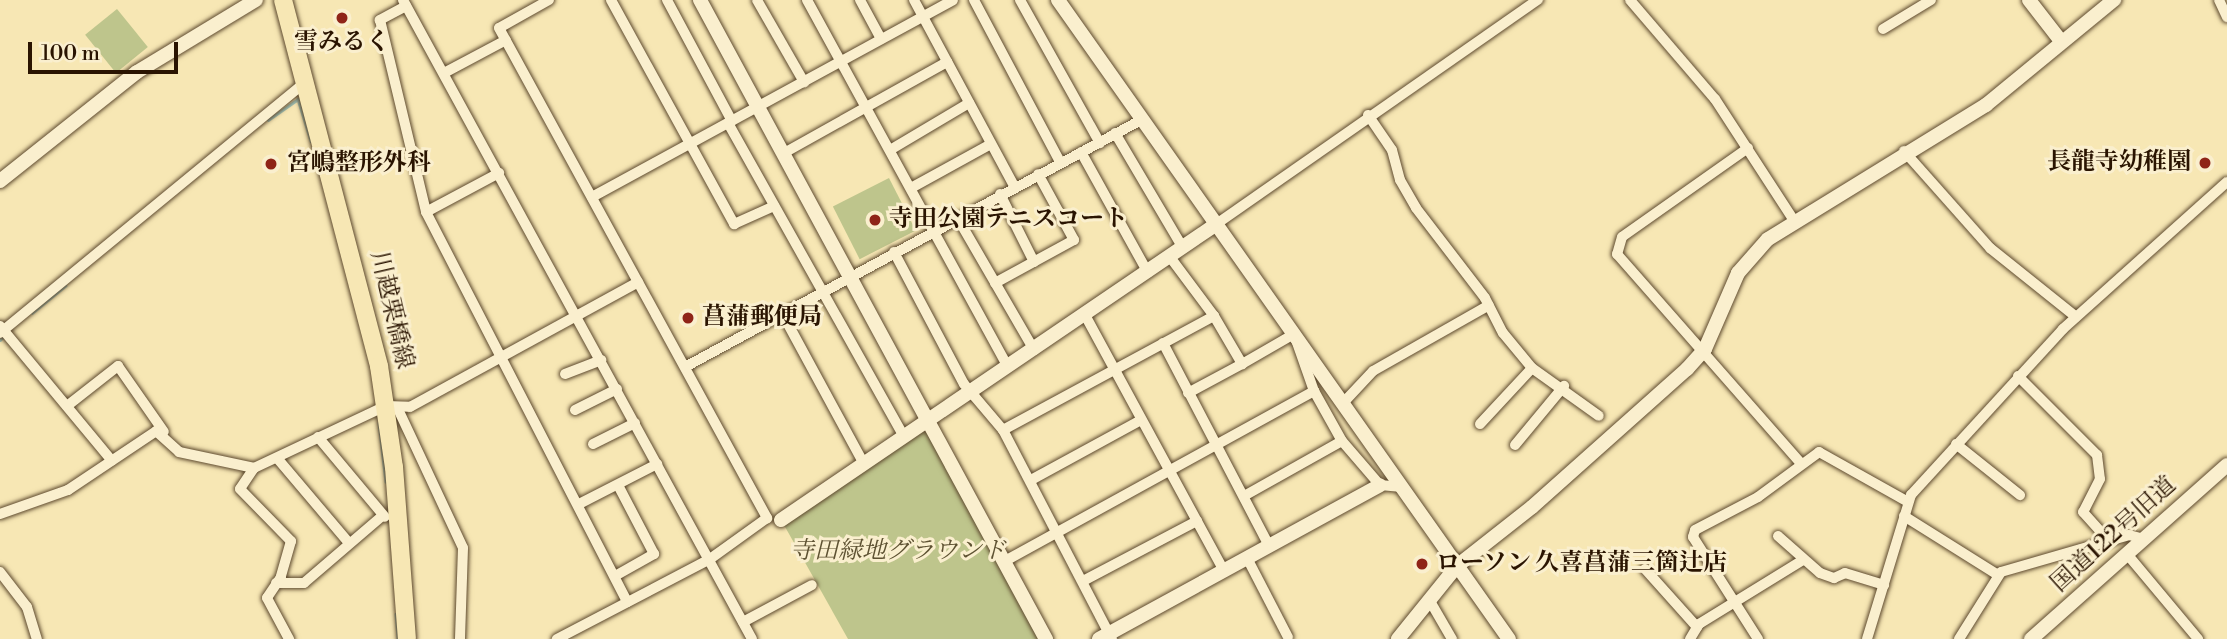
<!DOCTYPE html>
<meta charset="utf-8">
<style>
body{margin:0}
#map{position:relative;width:2227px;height:639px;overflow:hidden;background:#f7e7b4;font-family:"Libre Bodoni","Noto Serif JP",serif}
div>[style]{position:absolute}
.green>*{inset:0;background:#bec58c;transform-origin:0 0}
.stream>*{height:2.5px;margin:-1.25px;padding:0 1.25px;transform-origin:1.25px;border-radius:1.25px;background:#9ebfb3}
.roads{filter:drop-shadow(0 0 2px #5d492e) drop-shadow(0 0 2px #5d492e)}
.minor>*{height:10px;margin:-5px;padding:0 5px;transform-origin:5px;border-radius:5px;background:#faefce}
.tertiary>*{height:14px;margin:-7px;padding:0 7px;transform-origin:7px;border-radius:7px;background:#faefce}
.primary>*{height:18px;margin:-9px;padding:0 9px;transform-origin:9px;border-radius:9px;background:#f7e7b4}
.dots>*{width:19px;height:19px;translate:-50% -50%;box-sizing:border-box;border:4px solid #faefce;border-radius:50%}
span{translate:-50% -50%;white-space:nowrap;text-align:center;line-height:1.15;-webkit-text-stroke:6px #faefce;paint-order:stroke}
.poi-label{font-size:24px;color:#2a1401;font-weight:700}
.right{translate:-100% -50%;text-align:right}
.left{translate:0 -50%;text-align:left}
.street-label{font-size:24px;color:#2a1401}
.park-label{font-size:24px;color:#5e5232;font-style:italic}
.scale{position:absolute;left:28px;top:42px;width:150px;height:32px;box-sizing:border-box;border:4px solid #2a1401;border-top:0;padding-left:9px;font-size:21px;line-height:24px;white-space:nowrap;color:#2a1401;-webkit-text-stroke:5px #faefce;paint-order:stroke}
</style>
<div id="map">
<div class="green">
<i style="left:117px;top:9px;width:49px;height:41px;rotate:51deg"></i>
<i style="left:889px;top:178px;width:59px;height:63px;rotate:63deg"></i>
<i style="clip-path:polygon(928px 426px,1042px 639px,848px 639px,784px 525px)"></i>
</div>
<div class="stream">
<i style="left:268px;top:120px;width:37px;rotate:-35deg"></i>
<i style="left:298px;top:99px;width:44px;rotate:72.8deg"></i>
<i style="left:32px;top:313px;width:43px;rotate:-39.3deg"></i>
<i style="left:0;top:340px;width:7px;rotate:-45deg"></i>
<i style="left:379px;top:423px;width:59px;rotate:83.2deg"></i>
<i style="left:396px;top:614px;width:25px;rotate:85deg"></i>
</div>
<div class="roads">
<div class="minor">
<i style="left:403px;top:0;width:728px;rotate:61.36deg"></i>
<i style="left:549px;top:0;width:57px;rotate:150.8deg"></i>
<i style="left:499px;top:28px;width:559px;rotate:61.32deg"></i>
<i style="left:767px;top:518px;width:70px;rotate:144.3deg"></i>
<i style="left:710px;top:559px;width:173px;rotate:152.4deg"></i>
<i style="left:611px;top:0;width:256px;rotate:61.2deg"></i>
<i style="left:734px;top:224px;width:44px;rotate:-24.2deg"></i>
<i style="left:667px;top:0;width:137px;rotate:61.8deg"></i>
<i style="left:757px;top:0;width:95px;rotate:60.2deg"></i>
<i style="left:807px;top:0;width:418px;rotate:61.3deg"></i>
<i style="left:860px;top:0;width:44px;rotate:61.7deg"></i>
<i style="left:914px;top:0;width:211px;rotate:61.7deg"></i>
<i style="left:974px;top:0;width:183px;rotate:62deg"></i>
<i style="left:1020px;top:0;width:164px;rotate:60.8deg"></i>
<i style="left:1630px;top:0;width:130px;rotate:49.4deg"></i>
<i style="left:1715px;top:99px;width:147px;rotate:57deg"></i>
<i style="left:2219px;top:0;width:19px;rotate:65deg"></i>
<i style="left:406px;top:6px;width:30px;rotate:152deg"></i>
<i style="left:380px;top:20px;width:197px;rotate:76.5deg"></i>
<i style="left:426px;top:212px;width:439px;rotate:62.7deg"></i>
<i style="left:1883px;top:29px;width:56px;rotate:-31.1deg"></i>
<i style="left:444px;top:73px;width:70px;rotate:-28deg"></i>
<i style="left:1368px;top:115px;width:42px;rotate:55.6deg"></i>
<i style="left:1392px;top:150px;width:31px;rotate:75deg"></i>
<i style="left:1400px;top:180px;width:32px;rotate:60deg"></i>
<i style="left:1416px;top:208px;width:113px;rotate:52.5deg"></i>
<i style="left:1485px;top:298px;width:39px;rotate:63deg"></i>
<i style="left:1503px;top:333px;width:45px;rotate:50.4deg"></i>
<i style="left:1532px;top:368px;width:82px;rotate:35.6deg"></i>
<i style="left:728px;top:123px;width:360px;rotate:60.7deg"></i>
<i style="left:1115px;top:133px;width:134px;rotate:59.4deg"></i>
<i style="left:1748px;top:148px;width:154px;rotate:144.8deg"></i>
<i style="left:1622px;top:237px;width:18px;rotate:106deg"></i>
<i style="left:1617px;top:254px;width:277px;rotate:48.7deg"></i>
<i style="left:890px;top:150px;width:92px;rotate:-30.7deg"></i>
<i style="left:1904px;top:151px;width:130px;rotate:48.4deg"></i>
<i style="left:1990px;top:248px;width:110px;rotate:38.7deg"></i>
<i style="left:1081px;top:152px;width:138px;rotate:61deg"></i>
<i style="left:784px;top:153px;width:187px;rotate:-29.2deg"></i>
<i style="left:911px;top:188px;width:91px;rotate:-28.8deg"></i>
<i style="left:1000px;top:194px;width:76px;rotate:63.4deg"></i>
<i style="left:592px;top:197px;width:411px;rotate:-28.6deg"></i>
<i style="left:426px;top:212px;width:83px;rotate:-28.1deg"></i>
<i style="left:957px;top:217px;width:154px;rotate:59.9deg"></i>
<i style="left:1215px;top:225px;width:394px;rotate:-34.9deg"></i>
<i style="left:894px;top:252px;width:149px;rotate:62.1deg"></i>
<i style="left:964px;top:384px;width:60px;rotate:49.7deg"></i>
<i style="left:1003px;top:430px;width:236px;rotate:62.5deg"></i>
<i style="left:995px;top:283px;width:90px;rotate:-28.6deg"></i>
<i style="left:1074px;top:240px;width:75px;rotate:-118.6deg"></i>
<i style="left:782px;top:313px;width:172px;rotate:61.5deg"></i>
<i style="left:1085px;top:315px;width:291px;rotate:61.5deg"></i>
<i style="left:1214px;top:316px;width:56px;rotate:59.7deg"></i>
<i style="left:1242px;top:364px;width:60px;rotate:-30deg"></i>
<i style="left:1294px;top:334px;width:60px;rotate:70.7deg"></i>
<i style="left:1314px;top:391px;width:57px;rotate:60.8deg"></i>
<i style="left:1342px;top:441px;width:58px;rotate:49.2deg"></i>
<i style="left:1380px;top:485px;width:22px;rotate:5deg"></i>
<i style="left:0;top:326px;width:175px;rotate:50.3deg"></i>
<i style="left:0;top:333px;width:396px;rotate:-39.4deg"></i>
<i style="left:1163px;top:343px;width:229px;rotate:62.4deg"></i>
<i style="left:685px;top:367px;width:519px;rotate:-28.44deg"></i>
<i style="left:565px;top:374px;width:39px;rotate:-21deg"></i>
<i style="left:2018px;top:376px;width:112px;rotate:45deg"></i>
<i style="left:2097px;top:455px;width:24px;rotate:83deg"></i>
<i style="left:2100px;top:479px;width:37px;rotate:117deg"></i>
<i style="left:2083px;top:512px;width:39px;rotate:48deg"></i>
<i style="left:1188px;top:393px;width:61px;rotate:-28.2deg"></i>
<i style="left:1344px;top:402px;width:42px;rotate:-46.9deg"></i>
<i style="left:1373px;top:371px;width:133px;rotate:-29.6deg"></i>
<i style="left:67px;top:406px;width:65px;rotate:-38.1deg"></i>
<i style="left:118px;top:366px;width:80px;rotate:55.1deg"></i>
<i style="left:398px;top:409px;width:153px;rotate:64.9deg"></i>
<i style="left:463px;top:548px;width:91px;rotate:91.9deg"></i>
<i style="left:575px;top:410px;width:47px;rotate:-26.6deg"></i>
<i style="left:1480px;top:424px;width:76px;rotate:-47.1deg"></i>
<i style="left:1003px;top:430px;width:240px;rotate:-28.4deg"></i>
<i style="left:1214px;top:316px;width:74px;rotate:-126.7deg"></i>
<i style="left:318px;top:437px;width:104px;rotate:50.1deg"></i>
<i style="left:593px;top:444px;width:47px;rotate:-26.6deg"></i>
<i style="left:1956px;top:444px;width:82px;rotate:38.6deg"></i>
<i style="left:1515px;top:445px;width:77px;rotate:-50.3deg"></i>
<i style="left:277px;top:458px;width:111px;rotate:49.7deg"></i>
<i style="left:254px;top:468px;width:25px;rotate:124deg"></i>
<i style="left:240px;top:489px;width:73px;rotate:45.6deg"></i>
<i style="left:291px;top:541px;width:37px;rotate:106deg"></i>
<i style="left:281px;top:577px;width:25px;rotate:124deg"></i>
<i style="left:267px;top:598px;width:47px;rotate:61.8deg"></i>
<i style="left:1031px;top:480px;width:123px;rotate:-28.6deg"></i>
<i style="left:1244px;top:496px;width:112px;rotate:-29.3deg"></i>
<i style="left:579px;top:504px;width:88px;rotate:-27.1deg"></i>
<i style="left:0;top:514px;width:72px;rotate:-19.4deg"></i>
<i style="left:68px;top:490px;width:106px;rotate:-33.8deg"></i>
<i style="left:156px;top:431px;width:31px;rotate:42deg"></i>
<i style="left:179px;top:452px;width:77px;rotate:12deg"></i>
<i style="left:254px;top:468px;width:146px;rotate:-25.2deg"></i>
<i style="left:386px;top:406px;width:24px;rotate:2deg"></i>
<i style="left:410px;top:407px;width:260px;rotate:-28.7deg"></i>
<i style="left:1904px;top:516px;width:111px;rotate:32.1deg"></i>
<i style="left:1778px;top:536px;width:56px;rotate:41.4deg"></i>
<i style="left:1820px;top:573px;width:15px;rotate:20deg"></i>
<i style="left:1834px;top:578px;width:12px;rotate:-24deg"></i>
<i style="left:1845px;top:573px;width:41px;rotate:17.1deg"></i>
<i style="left:2127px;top:554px;width:111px;rotate:50.1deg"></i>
<i style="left:1247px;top:558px;width:89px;rotate:62.6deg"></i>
<i style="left:1005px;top:561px;width:353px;rotate:-28.8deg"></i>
<i style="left:1645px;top:569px;width:78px;rotate:48.1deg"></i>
<i style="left:0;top:572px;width:44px;rotate:52.4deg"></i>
<i style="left:27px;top:607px;width:34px;rotate:73deg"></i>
<i style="left:615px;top:576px;width:45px;rotate:-29.4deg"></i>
<i style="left:654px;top:554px;width:78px;rotate:-117.6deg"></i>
<i style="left:1083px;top:581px;width:129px;rotate:-27.8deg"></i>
<i style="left:276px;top:583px;width:28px"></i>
<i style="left:304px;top:583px;width:101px;rotate:-40.6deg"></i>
<i style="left:1430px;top:601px;width:44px;rotate:59.9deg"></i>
<i style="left:743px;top:622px;width:78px;rotate:-28.2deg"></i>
<i style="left:1690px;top:639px;width:17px;rotate:-59deg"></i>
<i style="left:1699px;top:624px;width:122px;rotate:-31.6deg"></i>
<i style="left:1758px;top:639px;width:121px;rotate:-122.5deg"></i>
<i style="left:1693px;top:537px;width:7px;rotate:-74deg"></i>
<i style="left:1695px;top:530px;width:71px;rotate:-27.6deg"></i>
<i style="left:1758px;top:497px;width:76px;rotate:-36.4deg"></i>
<i style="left:1819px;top:452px;width:102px;rotate:29.3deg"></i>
<i style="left:1867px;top:639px;width:151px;rotate:-73deg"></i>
<i style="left:1911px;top:495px;width:225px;rotate:-47.5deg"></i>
<i style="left:2063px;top:329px;width:220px;rotate:-41.9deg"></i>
<i style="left:1959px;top:639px;width:79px;rotate:-57.9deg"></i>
<i style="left:2001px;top:572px;width:133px;rotate:-16.1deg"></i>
<i style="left:2129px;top:535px;width:16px;rotate:15deg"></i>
</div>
<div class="tertiary">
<i style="left:700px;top:0;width:727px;rotate:61.57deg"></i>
<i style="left:1058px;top:0;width:782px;rotate:54.79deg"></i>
<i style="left:2029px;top:0;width:51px;rotate:52.2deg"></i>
<i style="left:0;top:181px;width:175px;rotate:-38.5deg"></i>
<i style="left:137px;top:72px;width:139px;rotate:-31.2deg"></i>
<i style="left:781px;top:520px;width:525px;rotate:-34.2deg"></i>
<i style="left:1099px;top:639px;width:320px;rotate:-28.7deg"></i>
<i style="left:1398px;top:639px;width:94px;rotate:-51.1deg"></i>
<i style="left:1457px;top:566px;width:95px;rotate:-38.2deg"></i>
<i style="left:1532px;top:507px;width:208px;rotate:-41.7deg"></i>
<i style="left:1687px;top:369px;width:27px;rotate:-48deg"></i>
<i style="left:1705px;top:349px;width:83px;rotate:-66.5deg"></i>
<i style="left:1738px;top:273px;width:45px;rotate:-48.6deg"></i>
<i style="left:1768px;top:239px;width:256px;rotate:-31.6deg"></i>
<i style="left:1986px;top:105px;width:166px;rotate:-39.4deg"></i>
<i style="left:2031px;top:639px;width:262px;rotate:-41.6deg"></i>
</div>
<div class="primary">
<i style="left:283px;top:0;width:378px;rotate:75.3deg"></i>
<i style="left:379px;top:366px;width:102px;rotate:81.6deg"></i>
<i style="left:394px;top:467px;width:172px;rotate:85.7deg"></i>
</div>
</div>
<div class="dots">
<i style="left:342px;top:18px;background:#8f2418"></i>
<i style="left:2205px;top:163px;background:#8f2418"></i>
<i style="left:271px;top:164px;background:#8f2418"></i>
<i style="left:875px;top:220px;background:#8f2418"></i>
<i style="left:688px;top:318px;background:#8f2418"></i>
<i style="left:1422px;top:564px;background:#8f2418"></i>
</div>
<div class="poi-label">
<span style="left:342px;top:43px">雪みるく</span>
<span class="right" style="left:2191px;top:163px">長龍寺幼稚園</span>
<span class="left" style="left:287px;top:164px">宮嶋整形外科</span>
<span class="left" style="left:889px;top:220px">寺田公園テニスコート</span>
<span class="left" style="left:702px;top:318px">菖蒲郵便局</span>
<span class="left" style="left:1436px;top:564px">ローソン 久喜菖蒲三箇辻店</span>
</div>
<div class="street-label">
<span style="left:391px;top:310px;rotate:77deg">川越栗橋線</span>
<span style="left:2114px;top:535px;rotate:-42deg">国道122号旧道</span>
</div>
<div class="park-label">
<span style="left:898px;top:552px">寺田緑地グラウンド</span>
</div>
<div class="scale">100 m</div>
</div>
